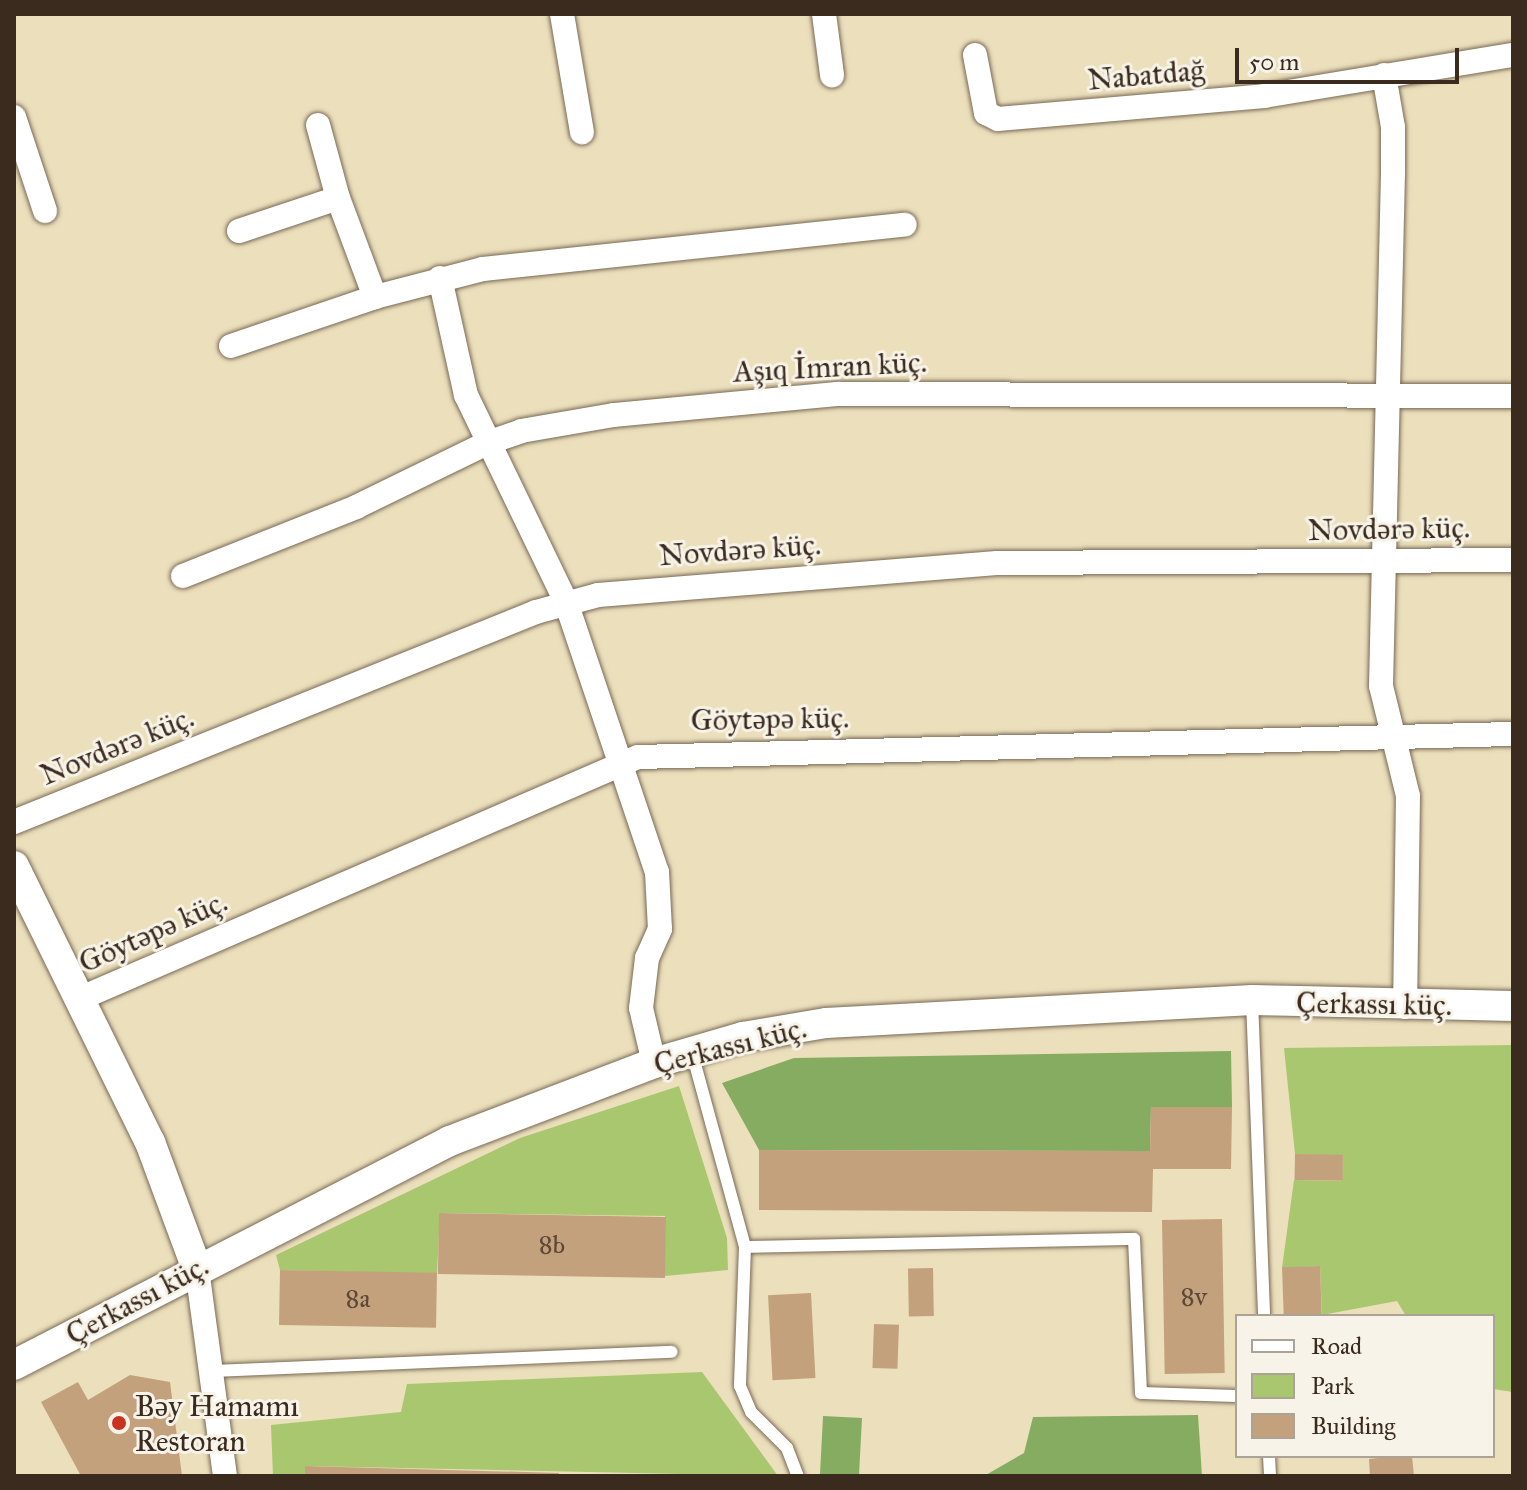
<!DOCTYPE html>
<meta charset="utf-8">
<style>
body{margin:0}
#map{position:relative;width:1527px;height:1490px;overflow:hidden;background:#ebdfbc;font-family:"IM FELL Great Primer",serif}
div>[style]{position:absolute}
.green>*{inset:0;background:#a8c76e}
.forest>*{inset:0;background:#86ac61;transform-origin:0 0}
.building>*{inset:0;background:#c4a17d;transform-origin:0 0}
.roads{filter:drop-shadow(0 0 2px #796955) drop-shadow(0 0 2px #796955)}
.service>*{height:12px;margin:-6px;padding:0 6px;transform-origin:6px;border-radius:6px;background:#fff}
.minor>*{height:24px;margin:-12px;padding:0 12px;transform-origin:12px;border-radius:12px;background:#fff}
.tertiary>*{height:30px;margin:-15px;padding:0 15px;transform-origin:15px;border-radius:15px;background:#fff}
.dots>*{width:22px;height:22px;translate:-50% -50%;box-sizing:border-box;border:4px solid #f7f3e8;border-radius:50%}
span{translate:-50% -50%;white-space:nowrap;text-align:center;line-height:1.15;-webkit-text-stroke:6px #f7f3e8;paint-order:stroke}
.number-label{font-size:26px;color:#5d4836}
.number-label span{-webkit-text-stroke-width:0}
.street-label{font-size:30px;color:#3b2a1e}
.poi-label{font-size:30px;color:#3b2a1e}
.left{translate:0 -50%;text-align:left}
.frame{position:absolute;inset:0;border:16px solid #3b2a1e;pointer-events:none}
.legend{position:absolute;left:1235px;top:1314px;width:260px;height:144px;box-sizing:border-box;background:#f7f3e8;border:2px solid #aca397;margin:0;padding:10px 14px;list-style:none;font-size:24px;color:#3b2a1e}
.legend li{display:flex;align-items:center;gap:16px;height:40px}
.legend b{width:40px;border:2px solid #aca397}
.scale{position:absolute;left:1235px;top:48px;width:224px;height:36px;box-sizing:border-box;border:4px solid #3b2a1e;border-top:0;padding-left:10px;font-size:24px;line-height:28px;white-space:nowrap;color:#3b2a1e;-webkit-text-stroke:6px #f7f3e8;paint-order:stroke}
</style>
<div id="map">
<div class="green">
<i style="clip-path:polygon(1513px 1045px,1513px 1435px,1513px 1392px,1493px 1389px,1493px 1316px,1406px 1316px,1397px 1301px,1322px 1315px,1320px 1266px,1282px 1268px,1294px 1180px,1342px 1181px,1343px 1156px,1295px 1154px,1284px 1048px)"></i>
<i style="clip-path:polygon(679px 1086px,727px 1238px,728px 1270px,665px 1276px,665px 1216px,440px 1213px,437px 1274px,280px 1270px,276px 1255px,520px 1138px)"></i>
<i style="clip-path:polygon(702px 1372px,778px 1476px,306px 1466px,305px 1476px,273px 1476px,271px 1425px,401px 1412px,407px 1384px)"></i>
</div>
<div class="forest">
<i style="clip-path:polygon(1231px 1051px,1232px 1107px,1151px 1107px,1150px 1151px,759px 1150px,722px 1083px,794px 1058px)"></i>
<i style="clip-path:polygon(1198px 1415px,1202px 1476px,984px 1476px,1024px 1453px,1033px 1417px)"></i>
<i style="left:862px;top:1418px;width:58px;height:39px;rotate:93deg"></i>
</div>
<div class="building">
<i style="clip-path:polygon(1151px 1107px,1232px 1107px,1231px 1169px,1153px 1169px,1152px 1212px,759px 1210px,759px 1150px,1150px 1151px)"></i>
<i style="left:1295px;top:1154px;width:48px;height:26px;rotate:1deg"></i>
<i style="left:439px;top:1213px;width:227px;height:61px;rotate:1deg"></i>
<i style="left:1222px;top:1219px;width:154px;height:60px;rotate:89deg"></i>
<i style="left:1320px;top:1266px;width:50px;height:38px;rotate:88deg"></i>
<i style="left:933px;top:1268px;width:48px;height:25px;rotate:89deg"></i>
<i style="left:280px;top:1270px;width:157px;height:55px;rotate:1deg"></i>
<i style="left:811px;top:1293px;width:85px;height:43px;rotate:87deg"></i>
<i style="left:874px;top:1324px;width:25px;height:44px;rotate:2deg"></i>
<i style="clip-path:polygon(130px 1375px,170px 1382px,182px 1476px,81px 1476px,41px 1402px,78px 1382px,88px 1400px)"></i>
<i style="clip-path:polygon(1397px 1456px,1412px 1456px,1414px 1476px,1370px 1476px,1369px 1459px)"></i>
<i style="clip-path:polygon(305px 1466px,559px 1473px,559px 1476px,305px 1476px)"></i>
</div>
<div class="roads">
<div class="service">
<i style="left:1252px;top:1000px;width:316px;rotate:87.8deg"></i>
<i style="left:692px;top:1053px;width:201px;rotate:74.7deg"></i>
<i style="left:745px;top:1247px;width:389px;rotate:-1.2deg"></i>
<i style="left:1134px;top:1239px;width:154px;rotate:87.4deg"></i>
<i style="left:1141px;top:1393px;width:96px;rotate:1.8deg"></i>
<i style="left:745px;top:1247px;width:139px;rotate:92.1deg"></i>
<i style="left:740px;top:1386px;width:28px;rotate:67deg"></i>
<i style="left:751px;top:1412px;width:51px;rotate:45deg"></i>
<i style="left:787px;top:1448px;width:30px;rotate:69deg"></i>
<i style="left:213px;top:1371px;width:459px;rotate:-2.4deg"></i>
<i style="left:1269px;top:1456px;width:20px;rotate:87deg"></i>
</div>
<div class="minor">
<i style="left:562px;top:14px;width:120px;rotate:80.4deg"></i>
<i style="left:824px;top:14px;width:62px;rotate:82.5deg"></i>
<i style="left:975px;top:55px;width:59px;rotate:79.3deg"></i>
<i style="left:986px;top:113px;width:13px;rotate:27deg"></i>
<i style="left:998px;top:119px;width:267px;rotate:-4.9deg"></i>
<i style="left:1264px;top:96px;width:252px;rotate:-9.4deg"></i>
<i style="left:1384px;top:75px;width:53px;rotate:80.2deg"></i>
<i style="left:1393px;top:127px;width:46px;rotate:90deg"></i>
<i style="left:1393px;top:173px;width:513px;rotate:91.34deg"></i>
<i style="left:1381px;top:686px;width:113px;rotate:76.2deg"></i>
<i style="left:1408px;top:796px;width:211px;rotate:90.8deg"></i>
<i style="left:14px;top:117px;width:99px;rotate:71.7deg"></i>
<i style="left:318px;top:125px;width:76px;rotate:74.7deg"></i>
<i style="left:338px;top:198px;width:106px;rotate:69.5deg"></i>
<i style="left:239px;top:231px;width:104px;rotate:-18.4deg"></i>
<i style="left:440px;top:278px;width:120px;rotate:77.5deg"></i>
<i style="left:466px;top:395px;width:230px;rotate:64.2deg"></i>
<i style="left:566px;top:602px;width:285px;rotate:71.4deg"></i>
<i style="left:657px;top:872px;width:57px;rotate:87deg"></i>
<i style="left:660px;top:929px;width:32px;rotate:114deg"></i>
<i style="left:647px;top:958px;width:50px;rotate:96.8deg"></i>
<i style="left:641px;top:1008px;width:57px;rotate:76.7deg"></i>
<i style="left:231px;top:346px;width:152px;rotate:-18.8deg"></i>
<i style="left:375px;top:297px;width:112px;rotate:-14.5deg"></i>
<i style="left:483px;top:269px;width:424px;rotate:-6deg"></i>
<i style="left:183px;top:576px;width:186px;rotate:-21.7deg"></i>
<i style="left:356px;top:507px;width:146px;rotate:-26deg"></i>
<i style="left:487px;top:443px;width:36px;rotate:-19deg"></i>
<i style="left:521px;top:431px;width:94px;rotate:-9.8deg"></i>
<i style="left:614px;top:415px;width:225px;rotate:-5.4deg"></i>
<i style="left:838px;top:394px;width:675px;rotate:0.17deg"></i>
<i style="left:14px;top:822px;width:563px;rotate:-21.91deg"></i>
<i style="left:536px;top:612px;width:64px;rotate:-15.3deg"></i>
<i style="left:598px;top:595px;width:400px;rotate:-4.6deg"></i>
<i style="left:997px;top:563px;width:516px;rotate:-0.33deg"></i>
<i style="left:79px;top:999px;width:609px;rotate:-23.41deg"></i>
<i style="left:638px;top:757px;width:875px;rotate:-1.51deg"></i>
<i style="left:197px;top:1269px;width:209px;rotate:82.3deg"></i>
</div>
<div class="tertiary">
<i style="left:14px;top:866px;width:308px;rotate:63.8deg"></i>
<i style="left:150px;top:1142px;width:135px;rotate:69.7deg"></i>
<i style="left:14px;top:1365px;width:490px;rotate:-27.2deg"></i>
<i style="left:450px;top:1141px;width:218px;rotate:-20.9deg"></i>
<i style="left:654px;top:1063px;width:93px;rotate:-16.3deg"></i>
<i style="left:743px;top:1037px;width:84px;rotate:-9.6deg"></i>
<i style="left:826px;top:1023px;width:427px;rotate:-3.1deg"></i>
<i style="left:1252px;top:1000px;width:261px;rotate:1.3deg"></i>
</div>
</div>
<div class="dots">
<i style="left:119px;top:1423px;background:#c8321e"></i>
</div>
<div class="number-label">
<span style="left:552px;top:1245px">8b</span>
<span style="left:1194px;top:1297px">8v</span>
<span style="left:358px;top:1299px">8a</span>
</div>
<div class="street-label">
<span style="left:1146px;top:75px;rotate:-5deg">Nabatdağ</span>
<span style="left:830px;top:367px;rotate:-3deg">Aşıq İmran küç.</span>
<span style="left:1389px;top:529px;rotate:-1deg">Novdərə küç.</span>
<span style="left:740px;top:550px;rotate:-4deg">Novdərə küç.</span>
<span style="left:770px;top:719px;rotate:-1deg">Göytəpə küç.</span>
<span style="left:117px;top:746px;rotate:-22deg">Novdərə küç.</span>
<span style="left:153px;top:932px;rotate:-24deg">Göytəpə küç.</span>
<span style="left:1374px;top:1004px;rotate:1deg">Çerkassı küç.</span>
<span style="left:730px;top:1046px;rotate:-14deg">Çerkassı küç.</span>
<span style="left:137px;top:1300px;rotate:-28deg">Çerkassı küç.</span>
</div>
<div class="poi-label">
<span class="left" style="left:135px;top:1423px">Bәy Hamamı<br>Restoran</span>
</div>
<div class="frame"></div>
<ul class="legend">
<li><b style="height:10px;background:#fff"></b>Road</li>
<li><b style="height:22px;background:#a8c76e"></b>Park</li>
<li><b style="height:22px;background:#c4a17d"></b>Building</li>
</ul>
<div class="scale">50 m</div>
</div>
